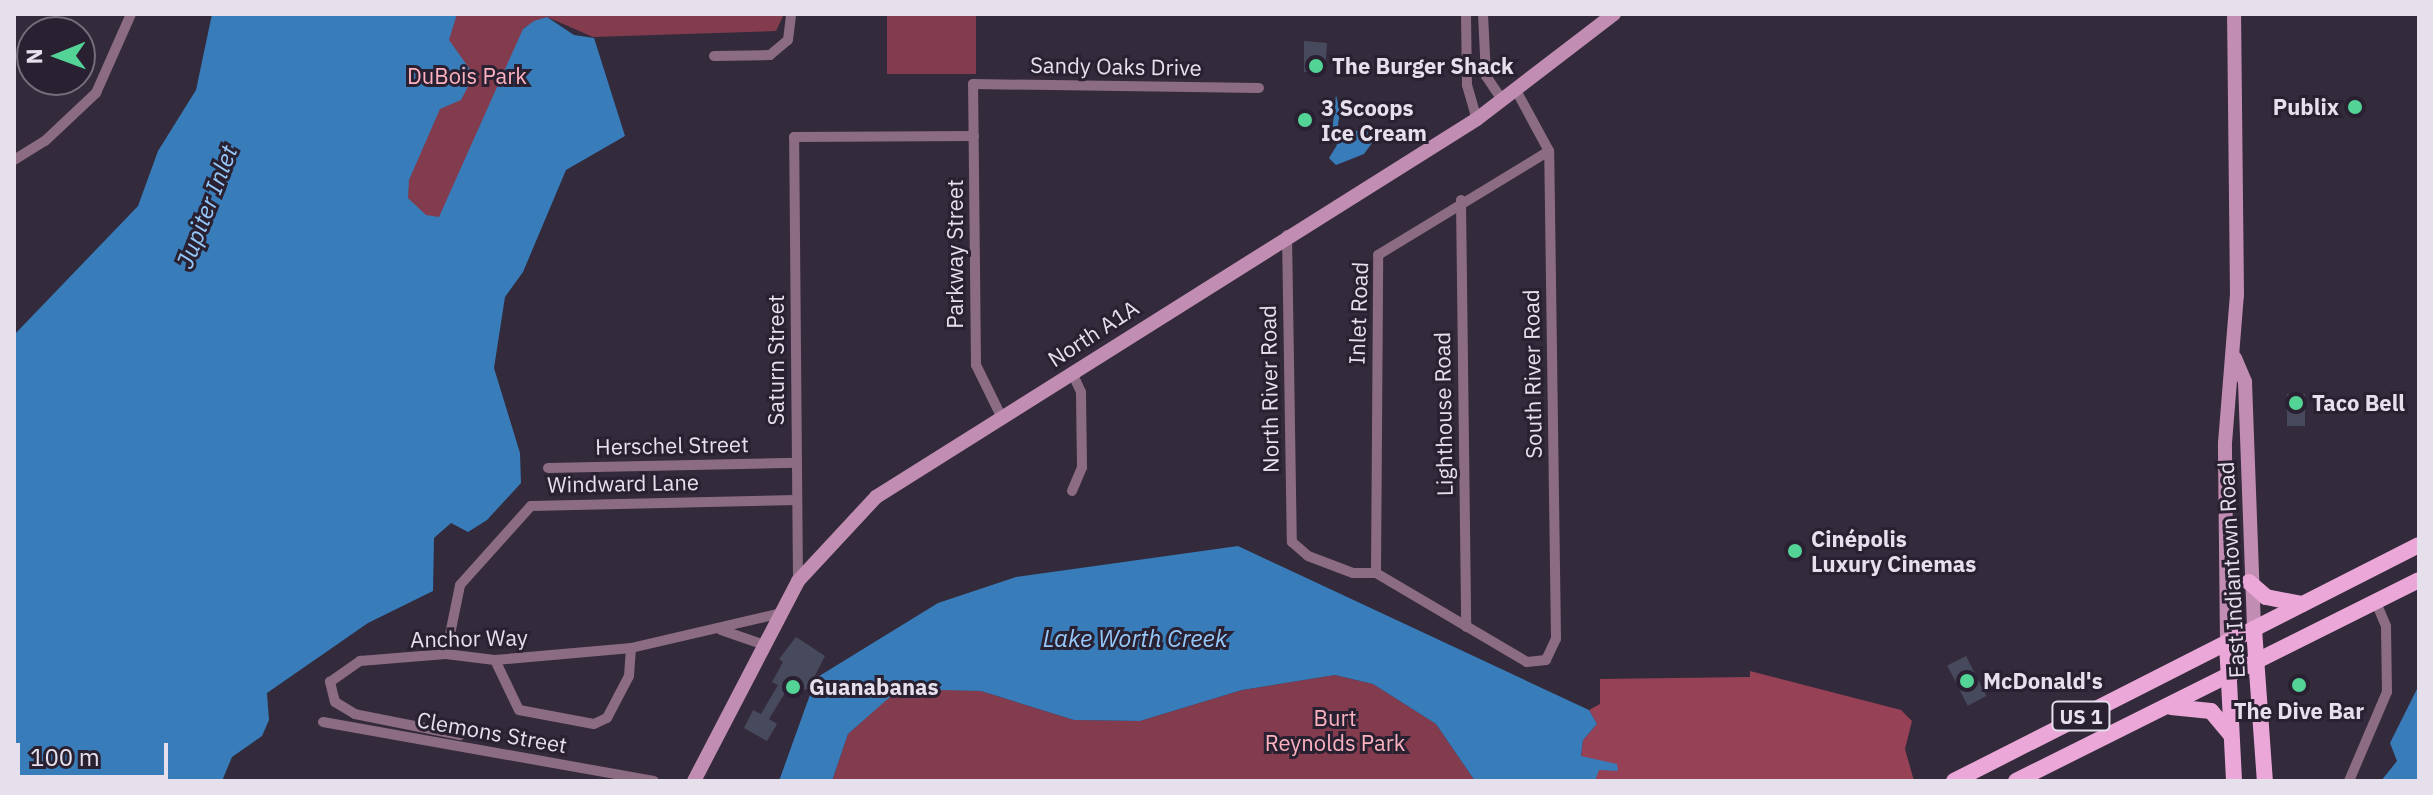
<!DOCTYPE html>
<meta charset="utf-8">
<style>
body{margin:0}
#map{position:relative;width:2433px;height:795px;overflow:hidden;background:#332a3b;font-family:"IBM Plex Sans",sans-serif}
div>[style]{position:absolute}
.green>*{inset:0;background:#833c4d;transform-origin:0 0}
.forest>*{inset:0;background:#974156}
.water>*{inset:0;background:#387cb9}
.building>*{inset:0;background:#474a5d;transform-origin:0 0}
.street>*{height:10px;margin:-5px;padding:0 5px;transform-origin:5px;border-radius:5px;background:#8c6c82}
.secondary>*{height:14px;margin:-7px;padding:0 7px;transform-origin:7px;border-radius:7px;background:#c18db2}
.primary>*{height:16px;margin:-8px;padding:0 8px;transform-origin:8px;border-radius:8px;background:#eaa7d7}
.dots>*{width:22px;height:22px;translate:-50% -50%;box-sizing:border-box;border:4px solid #292031;border-radius:50%}
span{translate:-50% -50%;white-space:nowrap;text-align:center;line-height:1.15;-webkit-text-stroke:6px #292031;paint-order:stroke}
.shield-label span{padding:2px 6px;background:#292031;border:2px solid;border-radius:6px;-webkit-text-stroke-width:0}
.shield-label{font-size:20px;color:#e6e0ec;font-weight:700}
.street-label{font-size:22px;color:#e6e0ec}
.poi-label{font-size:22px;color:#e6e0ec;font-weight:700}
.left{translate:0 -50%;text-align:left}
.right{translate:-100% -50%;text-align:right}
.park-label{font-size:22px;color:#fdb2c0}
.water-label{font-size:24px;color:#95c8f9;font-style:italic}
.frame{position:absolute;inset:0;border:16px solid #e6e0ec;pointer-events:none}
.north{position:absolute;left:16px;top:16px;width:80px;height:80px;box-sizing:border-box;background:#292031;border:2px solid #756d7c;border-radius:50%;rotate:269deg;font-size:22px;font-weight:700;line-height:32px;text-align:center;color:#e6e0ec}
.north::after{content:'';display:block;margin:auto;width:28px;height:36px;background:#53d396;clip-path:polygon(50% 0,100% 100%,50% 72%,0 100%)}
.scale{position:absolute;left:16px;top:743px;width:152px;height:36px;box-sizing:border-box;border:4px solid #e6e0ec;border-top:0;padding-left:10px;font-size:24px;line-height:28px;white-space:nowrap;color:#e6e0ec;-webkit-text-stroke:6px #292031;paint-order:stroke}
</style>
<div id="map">
<div class="green">
<i style="clip-path:polygon(456px 14px,784px 14px,776px 31px,593px 37px,547px 17px,525px 27px,440px 218px,426px 217px,407px 198px,408px 180px)"></i>
<i style="left:887px;top:14px;width:89px;height:60px"></i>
<i style="clip-path:polygon(1335px 675px,1373px 684px,1436px 724px,1475px 781px,832px 781px,848px 734px,899px 688px,981px 691px,1074px 720px,1140px 721px,1242px 690px)"></i>
</div>
<div class="forest">
<i style="clip-path:polygon(1750px 671px,1901px 710px,1912px 721px,1905px 749px,1914px 781px,1594px 779px,1599px 770px,1581px 756px,1583px 740px,1597px 724px,1589px 710px,1600px 704px,1600px 679px,1750px 677px)"></i>
</div>
<div class="water">
<i style="clip-path:polygon(212px 14px,457px 14px,449px 40px,474px 75px,461px 100px,440px 109px,409px 180px,408px 198px,426px 215px,439px 217px,523px 29px,534px 21px,547px 17px,574px 35px,594px 38px,625px 136px,566px 170px,523px 272px,505px 297px,494px 368px,520px 453px,521px 483px,487px 520px,468px 532px,451px 523px,434px 538px,433px 591px,368px 623px,267px 693px,269px 720px,262px 736px,232px 757px,222px 781px,14px 781px,14px 335px,138px 206px,158px 151px,196px 90px)"></i>
<i style="clip-path:polygon(1336px 95px,1340px 112px,1336px 137px,1373px 126px,1380px 132px,1364px 154px,1336px 165px,1329px 158px,1337px 145px,1332px 133px)"></i>
<i style="clip-path:polygon(1238px 546px,1589px 710px,1597px 724px,1583px 740px,1581px 756px,1617px 764px,1618px 771px,1599px 770px,1595px 781px,1475px 781px,1436px 724px,1373px 684px,1335px 675px,1242px 690px,1140px 721px,1074px 720px,981px 691px,899px 689px,848px 734px,832px 781px,779px 781px,816px 678px,938px 603px,1016px 577px)"></i>
<i style="clip-path:polygon(2419px 685px,2419px 781px,2381px 781px,2397px 761px,2390px 743px)"></i>
</div>
<div class="building">
<i style="clip-path:polygon(1304px 41px,1327px 43px,1325px 72px,1304px 72px)"></i>
<i style="left:2287px;top:394px;width:18px;height:32px"></i>
<i style="clip-path:polygon(796px 637px,825px 656px,808px 689px,785px 693px,769px 719px,777px 724px,767px 741px,744px 728px,753px 710px,761px 714px,778px 685px,772px 682px,783px 662px,779px 659px)"></i>
<i style="left:1966px;top:656px;width:45px;height:21px;rotate:63deg"></i>
</div>
<div class="street">
<i style="left:1466px;top:14px;width:71px;rotate:89.2deg"></i>
<i style="left:1467px;top:85px;width:35px;rotate:74deg"></i>
<i style="left:1483px;top:14px;width:62px;rotate:87.2deg"></i>
<i style="left:1486px;top:76px;width:30px;rotate:56deg"></i>
<i style="left:714px;top:56px;width:56px;rotate:-1deg"></i>
<i style="left:770px;top:55px;width:23px;rotate:-40deg"></i>
<i style="left:788px;top:40px;width:26px;rotate:-83deg"></i>
<i style="left:14px;top:160px;width:36px;rotate:-32deg"></i>
<i style="left:45px;top:141px;width:70px;rotate:-43.3deg"></i>
<i style="left:96px;top:93px;width:86px;rotate:-66.1deg"></i>
<i style="left:1461px;top:200px;width:427px;rotate:89.3deg"></i>
<i style="left:1287px;top:235px;width:307px;rotate:89.1deg"></i>
<i style="left:1292px;top:542px;width:21px;rotate:41deg"></i>
<i style="left:1308px;top:556px;width:48px;rotate:20.7deg"></i>
<i style="left:1353px;top:573px;width:23px"></i>
<i style="left:1376px;top:573px;width:175px;rotate:30.5deg"></i>
<i style="left:1527px;top:662px;width:19px;rotate:-6deg"></i>
<i style="left:1546px;top:660px;width:23px;rotate:-65deg"></i>
<i style="left:1556px;top:639px;width:488px;rotate:-90.8deg"></i>
<i style="left:1549px;top:151px;width:67px;rotate:-118.5deg"></i>
<i style="left:1002px;top:418px;width:59px;rotate:-116.1deg"></i>
<i style="left:976px;top:365px;width:281px;rotate:-90.6deg"></i>
<i style="left:973px;top:84px;width:286px;rotate:0.8deg"></i>
<i style="left:548px;top:468px;width:249px;rotate:-1.2deg"></i>
<i style="left:1072px;top:491px;width:26px;rotate:-67deg"></i>
<i style="left:1082px;top:467px;width:75px;rotate:-90.8deg"></i>
<i style="left:1081px;top:392px;width:21px;rotate:-115deg"></i>
<i style="left:1376px;top:573px;width:318px;rotate:-89.6deg"></i>
<i style="left:1378px;top:255px;width:200px;rotate:-31.3deg"></i>
<i style="left:798px;top:581px;width:444px;rotate:-90.5deg"></i>
<i style="left:794px;top:137px;width:180px;rotate:-0.3deg"></i>
<i style="left:721px;top:630px;width:43px;rotate:18.9deg"></i>
<i style="left:446px;top:654px;width:70px;rotate:-78.5deg"></i>
<i style="left:460px;top:585px;width:106px;rotate:-48.1deg"></i>
<i style="left:531px;top:506px;width:266px;rotate:-1.3deg"></i>
<i style="left:495px;top:660px;width:55px;rotate:64.4deg"></i>
<i style="left:519px;top:710px;width:76px;rotate:10.6deg"></i>
<i style="left:594px;top:724px;width:14px;rotate:-25deg"></i>
<i style="left:607px;top:718px;width:47px;rotate:-62.4deg"></i>
<i style="left:629px;top:676px;width:28px;rotate:-86deg"></i>
<i style="left:323px;top:722px;width:336px;rotate:10.1deg"></i>
<i style="left:460px;top:735px;width:107px;rotate:-168.7deg"></i>
<i style="left:355px;top:714px;width:23px;rotate:-149deg"></i>
<i style="left:335px;top:702px;width:21px;rotate:-104deg"></i>
<i style="left:330px;top:682px;width:37px;rotate:-35deg"></i>
<i style="left:360px;top:661px;width:86px;rotate:-4.7deg"></i>
<i style="left:446px;top:654px;width:49px;rotate:7deg"></i>
<i style="left:495px;top:660px;width:137px;rotate:-5deg"></i>
<i style="left:631px;top:648px;width:150px;rotate:-13.1deg"></i>
<i style="left:2349px;top:781px;width:97px;rotate:-66.9deg"></i>
<i style="left:2387px;top:692px;width:66px;rotate:-90.9deg"></i>
<i style="left:2386px;top:626px;width:26px;rotate:-113deg"></i>
</div>
<div class="secondary">
<i style="left:2235px;top:358px;width:26px;rotate:67deg"></i>
<i style="left:2245px;top:382px;width:247px;rotate:87.9deg"></i>
<i style="left:2227px;top:642px;width:199px;rotate:-90.6deg"></i>
<i style="left:2225px;top:443px;width:148px;rotate:-85.4deg"></i>
<i style="left:2237px;top:295px;width:281px;rotate:-90.6deg"></i>
<i style="left:694px;top:781px;width:225px;rotate:-62.5deg"></i>
<i style="left:798px;top:581px;width:115px;rotate:-47.1deg"></i>
<i style="left:876px;top:497px;width:710px;rotate:-32.17deg"></i>
<i style="left:1477px;top:119px;width:173px;rotate:-37.5deg"></i>
</div>
<div class="primary">
<i style="left:2249px;top:582px;width:23px;rotate:41deg"></i>
<i style="left:2266px;top:597px;width:37px;rotate:11deg"></i>
<i style="left:2254px;top:629px;width:152px;rotate:85.9deg"></i>
<i style="left:2227px;top:642px;width:139px;rotate:87.1deg"></i>
<i style="left:2171px;top:707px;width:40px;rotate:5.7deg"></i>
<i style="left:2211px;top:711px;width:31px;rotate:50deg"></i>
<i style="left:1954px;top:781px;width:521px;rotate:-26.91deg"></i>
<i style="left:2016px;top:781px;width:450px;rotate:-26.5deg"></i>
</div>
<div class="dots">
<i style="left:1316px;top:66px;background:#53d396"></i>
<i style="left:2355px;top:107px;background:#53d396"></i>
<i style="left:1305px;top:120px;background:#53d396"></i>
<i style="left:2296px;top:403px;background:#53d396"></i>
<i style="left:1795px;top:551px;background:#53d396"></i>
<i style="left:1967px;top:681px;background:#53d396"></i>
<i style="left:2299px;top:685px;background:#53d396"></i>
<i style="left:793px;top:687px;background:#53d396"></i>
</div>
<div class="shield-label">
<span style="left:2081px;top:716px">US 1</span>
</div>
<div class="street-label">
<span style="left:1116px;top:66px;rotate:1deg">Sandy Oaks Drive</span>
<span style="left:955px;top:254px;rotate:-90deg">Parkway Street</span>
<span style="left:1358px;top:313px;rotate:-88deg">Inlet Road</span>
<span style="left:1093px;top:333px;rotate:-33deg">North A1A</span>
<span style="left:776px;top:360px;rotate:-90deg">Saturn Street</span>
<span style="left:1532px;top:374px;rotate:-91deg">South River Road</span>
<span style="left:1269px;top:389px;rotate:-91deg">North River Road</span>
<span style="left:1443px;top:414px;rotate:-91deg">Lighthouse Road</span>
<span style="left:672px;top:445px;rotate:-1deg">Herschel Street</span>
<span style="left:623px;top:483px;rotate:-1deg">Windward Lane</span>
<span style="left:2231px;top:570px;rotate:-93deg">East Indiantown Road</span>
<span style="left:469px;top:638px;rotate:-1deg">Anchor Way</span>
<span style="left:492px;top:732px;rotate:10deg">Clemons Street</span>
</div>
<div class="poi-label">
<span class="left" style="left:1332px;top:66px">The Burger Shack</span>
<span class="left" style="left:1321px;top:120px">3 Scoops<br>Ice Cream</span>
<span class="right" style="left:2339px;top:107px">Publix</span>
<span class="left" style="left:2312px;top:403px">Taco Bell</span>
<span class="left" style="left:1811px;top:551px">Cinépolis<br>Luxury Cinemas</span>
<span class="left" style="left:1983px;top:681px">McDonald's</span>
<span class="left" style="left:809px;top:687px">Guanabanas</span>
<span style="left:2299px;top:711px">The Dive Bar</span>
</div>
<div class="park-label">
<span style="left:467px;top:76px">DuBois Park</span>
<span style="left:1335px;top:730px">Burt<br>Reynolds Park</span>
</div>
<div class="water-label">
<span style="left:207px;top:207px;rotate:-69deg">Jupiter Inlet</span>
<span style="left:1135px;top:639px">Lake Worth Creek</span>
</div>
<div class="frame"></div>
<div class="north">N</div>
<div class="scale">100 m</div>
</div>
